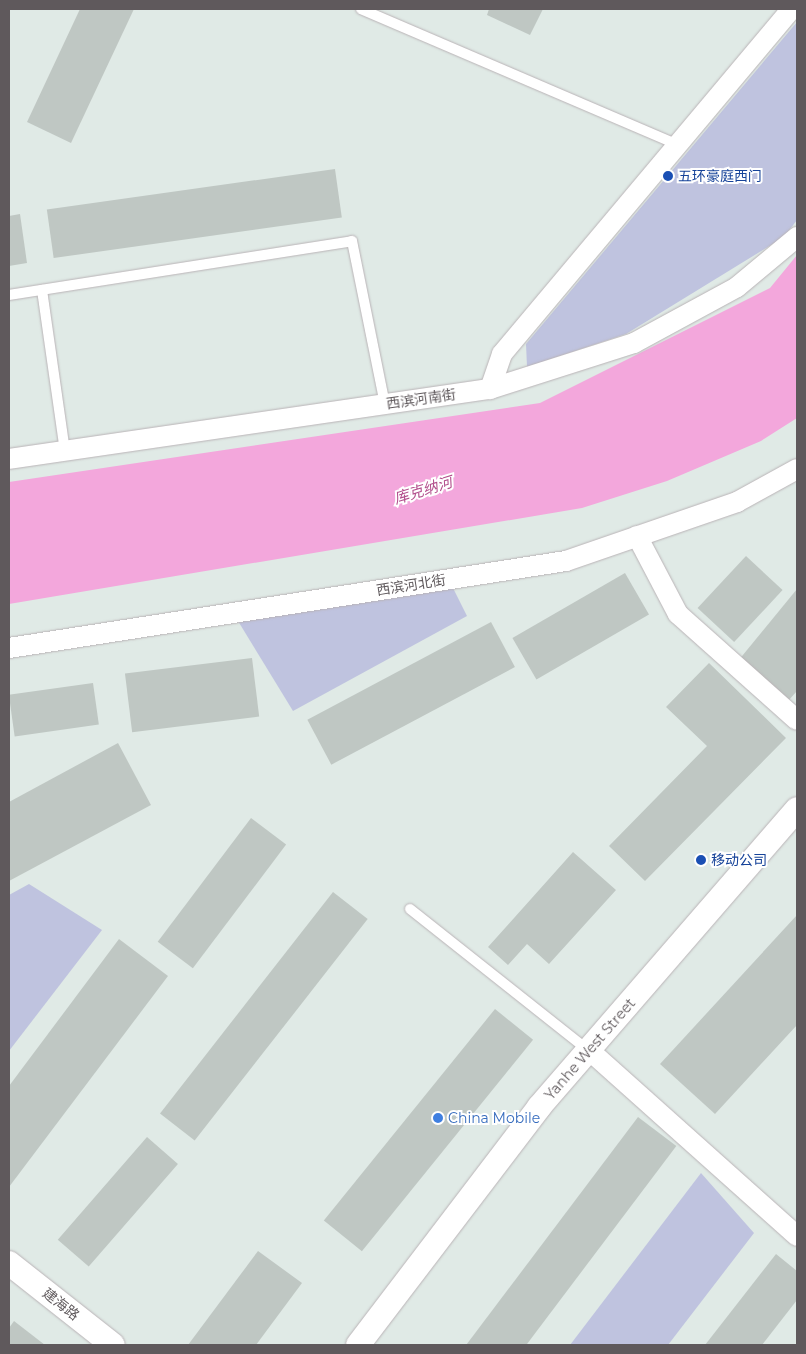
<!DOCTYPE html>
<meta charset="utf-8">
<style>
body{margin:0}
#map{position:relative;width:806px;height:1354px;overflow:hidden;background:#e0eae6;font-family:Montserrat,"Noto Sans SC",sans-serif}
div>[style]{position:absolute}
.green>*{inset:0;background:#bfc3df}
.water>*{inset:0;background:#f3a7dc}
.building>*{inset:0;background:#bfc7c3;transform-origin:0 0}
.roads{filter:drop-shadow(0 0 1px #b9b3b6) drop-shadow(0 0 1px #b9b3b6)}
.service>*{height:10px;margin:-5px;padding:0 5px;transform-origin:5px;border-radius:5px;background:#fff}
.minor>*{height:20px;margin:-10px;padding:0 10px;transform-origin:10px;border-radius:10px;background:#fff}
.tertiary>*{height:24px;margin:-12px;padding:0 12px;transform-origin:12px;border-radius:12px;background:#fff}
.dots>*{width:14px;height:14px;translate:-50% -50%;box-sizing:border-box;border:2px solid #fff;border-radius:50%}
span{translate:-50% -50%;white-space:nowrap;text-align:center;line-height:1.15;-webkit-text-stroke:4px #fff;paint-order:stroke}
.transit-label{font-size:14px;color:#164399}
.left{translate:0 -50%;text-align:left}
.street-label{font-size:14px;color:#5f595c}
.shop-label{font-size:14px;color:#366cbe}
.water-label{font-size:15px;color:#b24e8c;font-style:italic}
.frame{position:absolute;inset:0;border:10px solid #5f595c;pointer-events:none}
</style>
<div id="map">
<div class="green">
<i style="clip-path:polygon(797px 22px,797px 220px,784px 237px,626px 334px,527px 367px,526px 344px)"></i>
<i style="clip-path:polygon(451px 584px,467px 616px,293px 711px,238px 621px)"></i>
<i style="clip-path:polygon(29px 884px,102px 930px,9px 1051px,9px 895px)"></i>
<i style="clip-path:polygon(701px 1173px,754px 1233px,668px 1345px,570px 1345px)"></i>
</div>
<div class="water">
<i style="clip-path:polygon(797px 255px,797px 418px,761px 441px,667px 481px,582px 508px,9px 604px,9px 482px,540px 403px,770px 288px)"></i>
</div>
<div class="building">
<i style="clip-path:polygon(80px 9px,134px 9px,71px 143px,27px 122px)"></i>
<i style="clip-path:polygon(489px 9px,543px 9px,530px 35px,487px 15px)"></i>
<i style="left:335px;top:169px;width:49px;height:291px;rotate:82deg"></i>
<i style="clip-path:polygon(20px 214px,27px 263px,9px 266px,9px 216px)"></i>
<i style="left:746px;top:556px;width:50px;height:71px;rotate:43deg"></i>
<i style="left:625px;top:573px;width:48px;height:130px;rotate:60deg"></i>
<i style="clip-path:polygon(797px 589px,797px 691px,788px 701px,738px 661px)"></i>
<i style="left:491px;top:622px;width:51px;height:208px;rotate:62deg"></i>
<i style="left:252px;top:658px;width:59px;height:128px;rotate:83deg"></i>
<i style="clip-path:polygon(709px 663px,786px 738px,645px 881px,609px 846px,707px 746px,666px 707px)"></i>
<i style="left:93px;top:683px;width:42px;height:85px;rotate:82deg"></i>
<i style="clip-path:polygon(118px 743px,151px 805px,9px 881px,9px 802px)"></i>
<i style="left:251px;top:818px;width:44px;height:155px;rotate:37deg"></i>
<i style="clip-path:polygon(573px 852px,616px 890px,549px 964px,527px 944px,508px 965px,488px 947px)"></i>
<i style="left:333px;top:892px;width:44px;height:281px;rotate:38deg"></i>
<i style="clip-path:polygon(797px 915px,797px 1025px,715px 1114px,660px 1064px)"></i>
<i style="clip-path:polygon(119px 939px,168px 976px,9px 1187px,9px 1086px)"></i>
<i style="left:495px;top:1009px;width:49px;height:272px;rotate:39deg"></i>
<i style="left:638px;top:1117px;width:48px;height:289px;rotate:37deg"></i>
<i style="left:147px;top:1137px;width:41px;height:136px;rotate:41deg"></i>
<i style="clip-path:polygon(258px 1251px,302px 1283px,256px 1345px,188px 1345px)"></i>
<i style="clip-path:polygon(776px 1254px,797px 1271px,797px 1300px,762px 1345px,705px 1345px)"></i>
<i style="clip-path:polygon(14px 1321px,45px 1345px,9px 1345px,9px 1328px)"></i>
</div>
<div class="roads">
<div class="service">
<i style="left:361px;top:9px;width:346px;rotate:23.2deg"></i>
<i style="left:42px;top:290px;width:163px;rotate:81.9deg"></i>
<i style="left:9px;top:295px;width:347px;rotate:-8.9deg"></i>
<i style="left:352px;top:241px;width:166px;rotate:78.6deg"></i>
<i style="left:410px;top:909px;width:227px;rotate:38.4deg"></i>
</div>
<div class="minor">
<i style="left:490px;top:389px;width:37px;rotate:-71deg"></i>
<i style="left:502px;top:354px;width:451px;rotate:-50deg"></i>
<i style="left:9px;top:459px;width:486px;rotate:-8.3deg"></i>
<i style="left:490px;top:389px;width:151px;rotate:-17.7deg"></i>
<i style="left:634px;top:343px;width:117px;rotate:-28.5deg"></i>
<i style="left:737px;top:287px;width:78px;rotate:-39.8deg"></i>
<i style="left:637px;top:536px;width:88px;rotate:62.3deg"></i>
<i style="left:678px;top:614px;width:159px;rotate:41.7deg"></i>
<i style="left:9px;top:648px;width:564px;rotate:-8.88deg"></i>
<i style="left:566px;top:561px;width:181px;rotate:-19deg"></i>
<i style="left:737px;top:502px;width:68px;rotate:-28.8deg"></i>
<i style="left:589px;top:1050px;width:279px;rotate:41.8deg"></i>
</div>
<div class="tertiary">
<i style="left:9px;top:1263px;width:132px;rotate:38.3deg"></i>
<i style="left:358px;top:1345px;width:299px;rotate:-52.7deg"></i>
<i style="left:539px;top:1107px;width:394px;rotate:-49.1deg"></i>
</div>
</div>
<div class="dots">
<i style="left:668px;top:176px;background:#1a4fb4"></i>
<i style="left:701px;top:860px;background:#1a4fb4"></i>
<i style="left:438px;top:1118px;background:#3f7fe0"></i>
</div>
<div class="transit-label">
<span class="left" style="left:678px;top:176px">五环豪庭西门</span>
<span class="left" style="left:711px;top:860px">移动公司</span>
</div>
<div class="street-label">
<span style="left:421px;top:399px;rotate:-8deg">西滨河南街</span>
<span style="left:411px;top:585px;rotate:-9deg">西滨河北街</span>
<span style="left:590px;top:1049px;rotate:-49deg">Yanhe West Street</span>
<span style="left:61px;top:1304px;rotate:38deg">建海路</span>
</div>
<div class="shop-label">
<span class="left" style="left:448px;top:1118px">China Mobile</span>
</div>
<div class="water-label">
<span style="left:423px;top:490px;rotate:-17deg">库克纳河</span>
</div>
<div class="frame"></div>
</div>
